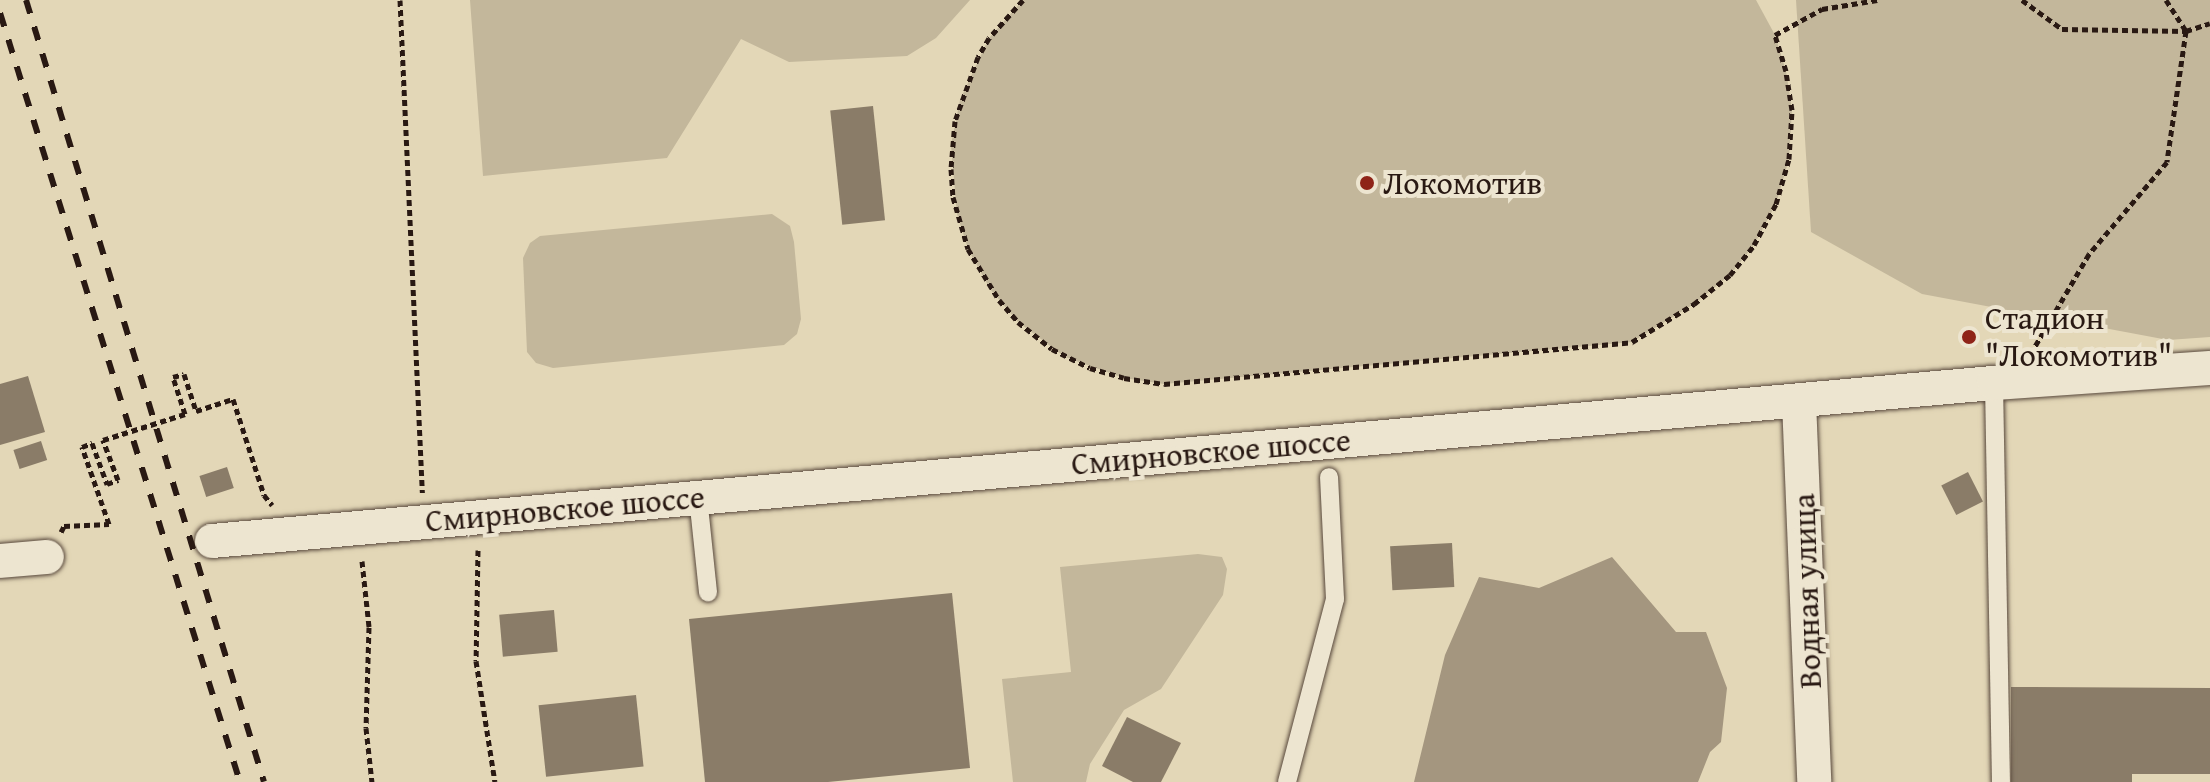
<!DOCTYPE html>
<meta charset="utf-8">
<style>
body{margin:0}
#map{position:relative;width:2210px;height:782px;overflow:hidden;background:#e3d7b7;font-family:"Gentium Book Plus",serif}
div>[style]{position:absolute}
.green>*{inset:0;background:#c3b79b}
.water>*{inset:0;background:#a4967f}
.building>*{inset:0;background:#8a7c68;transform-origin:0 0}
.path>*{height:5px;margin-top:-2.5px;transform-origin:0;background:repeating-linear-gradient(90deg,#291913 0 6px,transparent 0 10px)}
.roads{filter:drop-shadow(0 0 2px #58483c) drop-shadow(0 0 2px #58483c)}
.service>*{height:18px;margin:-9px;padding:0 9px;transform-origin:9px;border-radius:9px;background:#ede5d0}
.minor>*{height:34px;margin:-17px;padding:0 17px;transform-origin:17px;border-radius:17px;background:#ede5d0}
.rail>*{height:6px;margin-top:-3px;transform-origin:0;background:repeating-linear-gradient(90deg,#291913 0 14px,transparent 0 28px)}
.dots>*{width:22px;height:22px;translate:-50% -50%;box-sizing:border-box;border:4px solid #ede5d0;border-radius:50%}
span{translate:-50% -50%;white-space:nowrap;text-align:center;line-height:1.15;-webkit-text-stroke:8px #ede5d0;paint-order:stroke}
.poi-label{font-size:32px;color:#291913}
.left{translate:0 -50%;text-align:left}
.street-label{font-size:32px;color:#291913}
</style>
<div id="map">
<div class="green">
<i style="clip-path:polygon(470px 0,970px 0,936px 38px,907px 56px,789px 62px,741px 39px,667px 158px,483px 176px)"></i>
<i style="clip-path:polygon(1023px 0,1756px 0,1775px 35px,1786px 71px,1792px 110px,1789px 159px,1776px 204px,1754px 245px,1730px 275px,1694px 304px,1632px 342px,1164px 384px,1124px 378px,1065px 357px,1018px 322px,990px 289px,968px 249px,957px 214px,951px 145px,960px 100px,989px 38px)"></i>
<i style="clip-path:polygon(1796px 0,2210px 0,2210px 337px,2168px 340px,1922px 294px,1811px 232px)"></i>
<i style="clip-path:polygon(772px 214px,790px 226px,794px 242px,801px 319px,797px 334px,784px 345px,553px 368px,536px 363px,527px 352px,523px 258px,530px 243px,540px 236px)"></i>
<i style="clip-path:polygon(1198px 554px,1222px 557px,1227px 569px,1223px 595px,1161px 689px,1124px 710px,1090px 764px,1086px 782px,1013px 782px,1002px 679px,1071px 672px,1060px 567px)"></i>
</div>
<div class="water">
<i style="clip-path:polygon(1612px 557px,1676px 632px,1706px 632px,1727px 688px,1721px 742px,1710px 752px,1698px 782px,1414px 782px,1445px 655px,1479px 577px,1539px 588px)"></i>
</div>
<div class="building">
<i style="left:873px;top:106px;width:115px;height:43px;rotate:84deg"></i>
<i style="clip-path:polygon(28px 376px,45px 432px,0 445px,0 384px)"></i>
<i style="left:41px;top:441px;width:20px;height:29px;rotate:72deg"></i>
<i style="left:227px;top:467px;width:22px;height:29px;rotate:72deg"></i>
<i style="left:1968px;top:472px;width:33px;height:30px;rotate:63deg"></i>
<i style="left:1452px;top:543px;width:44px;height:62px;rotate:87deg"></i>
<i style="clip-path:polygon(952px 593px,970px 768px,828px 782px,705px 782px,689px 619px)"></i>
<i style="left:554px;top:610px;width:42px;height:55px;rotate:85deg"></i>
<i style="clip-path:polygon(2011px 687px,2210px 688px,2210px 774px,2132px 774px,2132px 782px,2011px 782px)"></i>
<i style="left:636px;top:695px;width:72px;height:98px;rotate:84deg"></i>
<i style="clip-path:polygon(1127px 717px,1181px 743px,1161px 782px,1133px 782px,1102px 766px)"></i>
</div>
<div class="path">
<i style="left:400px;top:0;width:493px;rotate:87.4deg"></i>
<i style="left:1023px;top:0;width:51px;rotate:131.8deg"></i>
<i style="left:989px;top:38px;width:22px;rotate:120deg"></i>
<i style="left:978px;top:57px;width:68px;rotate:109.8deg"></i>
<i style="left:955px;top:121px;width:48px;rotate:94.8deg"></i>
<i style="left:951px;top:169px;width:28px;rotate:86deg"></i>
<i style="left:953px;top:197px;width:54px;rotate:73.9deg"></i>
<i style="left:968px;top:249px;width:60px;rotate:58.7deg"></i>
<i style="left:999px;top:300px;width:29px;rotate:49deg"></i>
<i style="left:1018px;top:322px;width:43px;rotate:38.5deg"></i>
<i style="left:1052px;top:349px;width:42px;rotate:26.6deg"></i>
<i style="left:1090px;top:368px;width:35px;rotate:16deg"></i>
<i style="left:1124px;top:378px;width:40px;rotate:8.5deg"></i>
<i style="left:1164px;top:384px;width:470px;rotate:-5.1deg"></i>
<i style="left:1632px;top:342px;width:73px;rotate:-31.5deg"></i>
<i style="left:1694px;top:304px;width:46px;rotate:-38.9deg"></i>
<i style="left:1730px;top:275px;width:38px;rotate:-51deg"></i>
<i style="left:1754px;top:245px;width:47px;rotate:-61.8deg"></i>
<i style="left:1776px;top:204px;width:47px;rotate:-73.9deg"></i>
<i style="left:1789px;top:159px;width:49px;rotate:-86.5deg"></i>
<i style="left:1792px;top:110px;width:39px;rotate:-99deg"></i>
<i style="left:1786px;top:71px;width:38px;rotate:-107deg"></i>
<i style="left:1775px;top:35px;width:54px;rotate:-29deg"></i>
<i style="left:1822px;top:9px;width:56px;rotate:-9.3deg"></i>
<i style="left:2022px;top:0;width:49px;rotate:35.9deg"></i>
<i style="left:2062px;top:29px;width:124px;rotate:0.9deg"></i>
<i style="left:2186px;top:31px;width:132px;rotate:98.3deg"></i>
<i style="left:2167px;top:162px;width:121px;rotate:130.3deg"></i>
<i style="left:2089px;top:254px;width:109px;rotate:120.3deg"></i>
<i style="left:2166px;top:0;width:37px;rotate:57deg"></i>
<i style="left:2186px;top:31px;width:25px;rotate:-18deg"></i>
<i style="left:61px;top:532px;width:7px;rotate:-63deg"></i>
<i style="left:64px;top:526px;width:45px;rotate:-2.5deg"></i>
<i style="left:109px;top:524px;width:82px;rotate:-109.3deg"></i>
<i style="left:82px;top:447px;width:11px;rotate:-22deg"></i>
<i style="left:92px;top:443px;width:44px;rotate:69.9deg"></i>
<i style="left:107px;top:484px;width:12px;rotate:-20deg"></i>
<i style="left:118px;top:480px;width:43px;rotate:-110.6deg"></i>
<i style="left:103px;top:440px;width:86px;rotate:-17.6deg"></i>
<i style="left:185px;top:414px;width:39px;rotate:-108deg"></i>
<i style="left:173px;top:377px;width:11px;rotate:-15deg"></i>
<i style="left:184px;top:374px;width:39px;rotate:72deg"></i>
<i style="left:196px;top:411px;width:39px;rotate:-18deg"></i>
<i style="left:233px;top:399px;width:101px;rotate:72.1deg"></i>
<i style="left:264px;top:495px;width:13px;rotate:51deg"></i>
<i style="left:478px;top:550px;width:111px;rotate:91deg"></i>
<i style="left:476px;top:661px;width:122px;rotate:81.1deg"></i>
<i style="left:362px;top:561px;width:66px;rotate:83.9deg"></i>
<i style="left:369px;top:627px;width:101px;rotate:91.7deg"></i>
<i style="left:366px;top:728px;width:54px;rotate:83.7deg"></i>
</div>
<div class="roads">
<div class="service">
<i style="left:1994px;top:383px;width:399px;rotate:89deg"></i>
<i style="left:698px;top:497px;width:96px;rotate:84deg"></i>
<i style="left:1287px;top:782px;width:189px;rotate:-75.3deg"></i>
<i style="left:1335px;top:599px;width:122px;rotate:-92.8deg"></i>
</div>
<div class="minor">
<i style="left:1799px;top:401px;width:381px;rotate:87.7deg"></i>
<i style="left:212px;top:541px;width:1789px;rotate:-5.07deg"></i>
<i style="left:1994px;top:383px;width:217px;rotate:-4deg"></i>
<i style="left:0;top:561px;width:47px;rotate:-4.9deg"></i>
</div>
</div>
<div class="rail">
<i style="left:26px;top:0;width:817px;rotate:73.07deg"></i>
<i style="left:0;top:13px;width:806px;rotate:72.67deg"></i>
</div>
<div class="dots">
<i style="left:1367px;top:183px;background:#8f2418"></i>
<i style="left:1969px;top:337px;background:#8f2418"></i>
</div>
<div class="poi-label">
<span class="left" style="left:1383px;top:183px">Локомотив</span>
<span class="left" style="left:1985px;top:337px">Стадион<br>"Локомотив"</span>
</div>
<div class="street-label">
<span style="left:1211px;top:452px;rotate:-5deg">Смирновское шоссе</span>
<span style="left:565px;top:509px;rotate:-5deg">Смирновское шоссе</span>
<span style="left:1807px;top:591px;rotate:-92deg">Водная улица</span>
</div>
</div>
